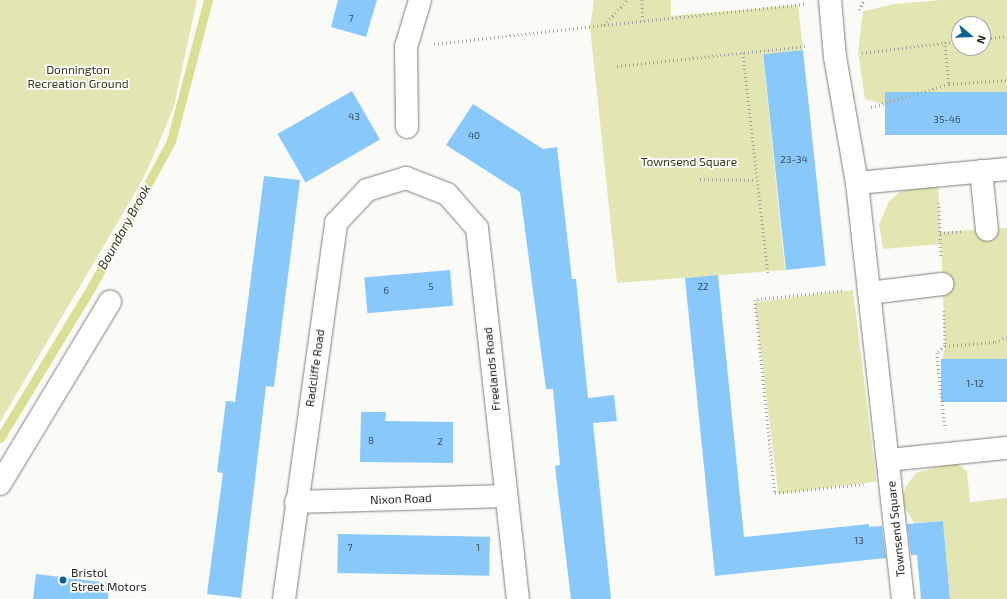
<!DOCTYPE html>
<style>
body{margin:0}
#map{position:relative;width:1007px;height:599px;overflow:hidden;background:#fafbf7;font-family:"Exo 2",sans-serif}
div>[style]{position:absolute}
.green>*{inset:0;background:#e3e6b2;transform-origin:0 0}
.stream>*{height:9px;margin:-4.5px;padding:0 4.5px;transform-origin:4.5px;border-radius:4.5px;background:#dbde93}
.building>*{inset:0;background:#88c8fa;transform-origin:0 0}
.path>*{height:2.5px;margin-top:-1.25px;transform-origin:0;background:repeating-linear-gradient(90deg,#a3a4a1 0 1px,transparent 0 4px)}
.roads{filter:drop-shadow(0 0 1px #7e7e7b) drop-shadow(0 0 1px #7e7e7b)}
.minor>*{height:22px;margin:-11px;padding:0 11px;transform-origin:11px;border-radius:11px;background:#fff}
.dots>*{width:11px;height:11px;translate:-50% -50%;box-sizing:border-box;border:2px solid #fffffe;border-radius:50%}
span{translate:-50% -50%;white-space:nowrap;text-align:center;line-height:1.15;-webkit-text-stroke:3.5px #fffffe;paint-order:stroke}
.number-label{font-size:10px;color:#3d4d59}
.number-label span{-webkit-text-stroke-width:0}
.park-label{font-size:12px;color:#383918}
.street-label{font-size:12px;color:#242423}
.poi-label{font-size:12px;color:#242423}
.left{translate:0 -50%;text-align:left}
.water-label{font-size:13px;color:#313211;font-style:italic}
.north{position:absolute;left:951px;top:16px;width:40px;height:40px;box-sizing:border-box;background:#fffffe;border:1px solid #a7a7a6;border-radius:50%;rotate:109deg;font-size:11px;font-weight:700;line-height:16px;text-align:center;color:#242423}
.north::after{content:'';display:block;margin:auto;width:14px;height:18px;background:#0e5f92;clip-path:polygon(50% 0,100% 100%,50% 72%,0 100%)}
</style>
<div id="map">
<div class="green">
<i style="clip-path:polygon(0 0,197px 0,174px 106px,156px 150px,142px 181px,0 422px)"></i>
<i style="clip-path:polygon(594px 0,671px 0,671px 16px,798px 5px,803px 50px,763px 55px,785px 270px,617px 283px,590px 27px)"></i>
<i style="clip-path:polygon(evenodd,941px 0,1007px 0,1007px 92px,886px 105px,865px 99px,858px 52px,863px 11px,895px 4px,941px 0,959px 24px,983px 24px,983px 48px,959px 48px,959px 24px)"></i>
<i style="clip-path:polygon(938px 182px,940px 232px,1007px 228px,1007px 359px,941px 366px,945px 346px,941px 244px,883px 249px,879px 225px,889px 201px,900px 192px)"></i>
<i style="left:853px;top:290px;width:193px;height:99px;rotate:83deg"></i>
<i style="clip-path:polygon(955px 462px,967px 471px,970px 502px,1007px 498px,1007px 599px,950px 599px,943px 521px,914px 523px,901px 501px,906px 486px,916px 473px)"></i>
</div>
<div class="stream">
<i style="left:0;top:438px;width:175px;rotate:-58.8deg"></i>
<i style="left:91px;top:288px;width:167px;rotate:-61.4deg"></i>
<i style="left:171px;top:141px;width:146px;rotate:-75.3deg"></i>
</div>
<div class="building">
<i style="clip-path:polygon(338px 0,377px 0,366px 37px,331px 27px)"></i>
<i style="left:803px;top:50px;width:217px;height:40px;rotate:84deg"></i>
<i style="left:352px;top:91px;width:56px;height:86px;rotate:60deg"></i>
<i style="left:1007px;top:92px;width:43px;height:122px;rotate:90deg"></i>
<i style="clip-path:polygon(473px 104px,543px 149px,557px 147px,572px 279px,576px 279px,588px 398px,614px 395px,617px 421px,593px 423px,611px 599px,571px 599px,555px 466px,560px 465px,553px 389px,546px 389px,520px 192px,446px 145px)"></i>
<i style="clip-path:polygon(264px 176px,300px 180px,274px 387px,266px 386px,241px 598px,207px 594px,223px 473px,217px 472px,226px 401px,235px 402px)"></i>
<i style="left:450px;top:270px;width:36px;height:86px;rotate:85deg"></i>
<i style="clip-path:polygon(718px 275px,744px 537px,869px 524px,869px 527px,882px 526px,886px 558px,715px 576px,685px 278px)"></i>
<i style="left:1007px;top:359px;width:43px;height:66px;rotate:90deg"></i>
<i style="clip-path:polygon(361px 412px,386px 412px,385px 421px,453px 422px,453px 463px,360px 462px)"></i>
<i style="clip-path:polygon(943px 521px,950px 599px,921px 599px,917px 555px,911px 555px,907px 524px)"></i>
<i style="left:338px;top:534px;width:152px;height:39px;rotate:1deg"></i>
<i style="clip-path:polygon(36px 574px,109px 583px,108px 599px,33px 599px)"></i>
</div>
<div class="path">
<i style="left:642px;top:0;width:20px;rotate:87deg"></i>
<i style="left:859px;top:10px;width:11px;rotate:-63deg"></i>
<i style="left:604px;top:25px;width:201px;rotate:-6deg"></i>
<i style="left:983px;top:39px;width:24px;rotate:-7deg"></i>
<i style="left:945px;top:42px;width:42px;rotate:84.6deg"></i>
<i style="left:434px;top:44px;width:171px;rotate:-6.4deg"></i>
<i style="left:604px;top:25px;width:34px;rotate:-47deg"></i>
<i style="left:743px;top:53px;width:221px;rotate:83.5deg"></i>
<i style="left:862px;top:53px;width:98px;rotate:-7.1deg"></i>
<i style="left:617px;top:66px;width:191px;rotate:-6deg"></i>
<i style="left:871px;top:107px;width:81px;rotate:-16.4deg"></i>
<i style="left:949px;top:84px;width:58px;rotate:-3.9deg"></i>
<i style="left:700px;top:179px;width:56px;rotate:1deg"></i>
<i style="left:939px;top:203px;width:53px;rotate:87.8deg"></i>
<i style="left:940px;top:233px;width:21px;rotate:-5deg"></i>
<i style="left:842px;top:291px;width:87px;rotate:174.1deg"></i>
<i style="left:755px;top:300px;width:194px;rotate:84.1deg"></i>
<i style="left:775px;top:493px;width:89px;rotate:-5.8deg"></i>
<i style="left:944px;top:311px;width:35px;rotate:88deg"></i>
<i style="left:945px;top:346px;width:50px;rotate:-4.6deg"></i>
<i style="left:995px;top:342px;width:13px;rotate:-23deg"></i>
<i style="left:945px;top:346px;width:11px;rotate:139deg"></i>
<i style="left:937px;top:353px;width:74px;rotate:83.8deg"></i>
</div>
<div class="roads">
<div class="minor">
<i style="left:830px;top:0;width:57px;rotate:85deg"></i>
<i style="left:835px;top:57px;width:128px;rotate:80.1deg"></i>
<i style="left:857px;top:183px;width:419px;rotate:83.7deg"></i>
<i style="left:407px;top:127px;width:80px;rotate:-90.7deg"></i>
<i style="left:406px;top:47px;width:49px;rotate:-73.4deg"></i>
<i style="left:981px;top:171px;width:59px;rotate:84.2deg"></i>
<i style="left:857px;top:183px;width:151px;rotate:-5.3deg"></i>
<i style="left:869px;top:293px;width:74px;rotate:-7deg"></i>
<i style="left:888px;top:460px;width:120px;rotate:-5.8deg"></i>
<i style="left:0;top:484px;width:213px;rotate:-58.9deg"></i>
<i style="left:296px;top:502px;width:210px;rotate:-1.6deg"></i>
<i style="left:284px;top:599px;width:380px;rotate:-82.1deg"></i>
<i style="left:336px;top:223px;width:45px;rotate:-46.8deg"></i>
<i style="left:367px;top:190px;width:41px;rotate:-17.1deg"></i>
<i style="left:406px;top:178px;width:44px;rotate:21.3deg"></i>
<i style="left:447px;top:194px;width:45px;rotate:48.6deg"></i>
<i style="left:477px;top:228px;width:373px;rotate:83.7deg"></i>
</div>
</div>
<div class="dots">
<i style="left:63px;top:580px;background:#0e5f92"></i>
</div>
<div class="number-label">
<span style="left:351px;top:19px">7</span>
<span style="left:354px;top:117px">43</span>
<span style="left:947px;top:120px">35-46</span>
<span style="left:474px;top:136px">40</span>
<span style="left:794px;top:160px">23-34</span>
<span style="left:431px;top:287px">5</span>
<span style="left:703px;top:287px">22</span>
<span style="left:386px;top:291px">6</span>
<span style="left:975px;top:384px">1-12</span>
<span style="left:371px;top:441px">8</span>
<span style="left:440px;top:442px">2</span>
<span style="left:859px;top:541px">13</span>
<span style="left:350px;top:548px">7</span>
<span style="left:478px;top:548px">1</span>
</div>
<div class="park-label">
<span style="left:78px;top:77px">Donnington<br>Recreation Ground</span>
<span style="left:689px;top:162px">Townsend Square</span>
</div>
<div class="street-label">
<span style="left:315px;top:368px;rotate:-82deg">Radcliffe Road</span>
<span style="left:492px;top:369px;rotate:-96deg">Freelands Road</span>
<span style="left:401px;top:499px;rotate:-2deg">Nixon Road</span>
<span style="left:896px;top:529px;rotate:-96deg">Townsend Square</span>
</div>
<div class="poi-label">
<span class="left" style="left:71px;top:580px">Bristol<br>Street Motors</span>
</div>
<div class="water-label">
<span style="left:124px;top:227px;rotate:-61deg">Boundary Brook</span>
</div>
<div class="north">N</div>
</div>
